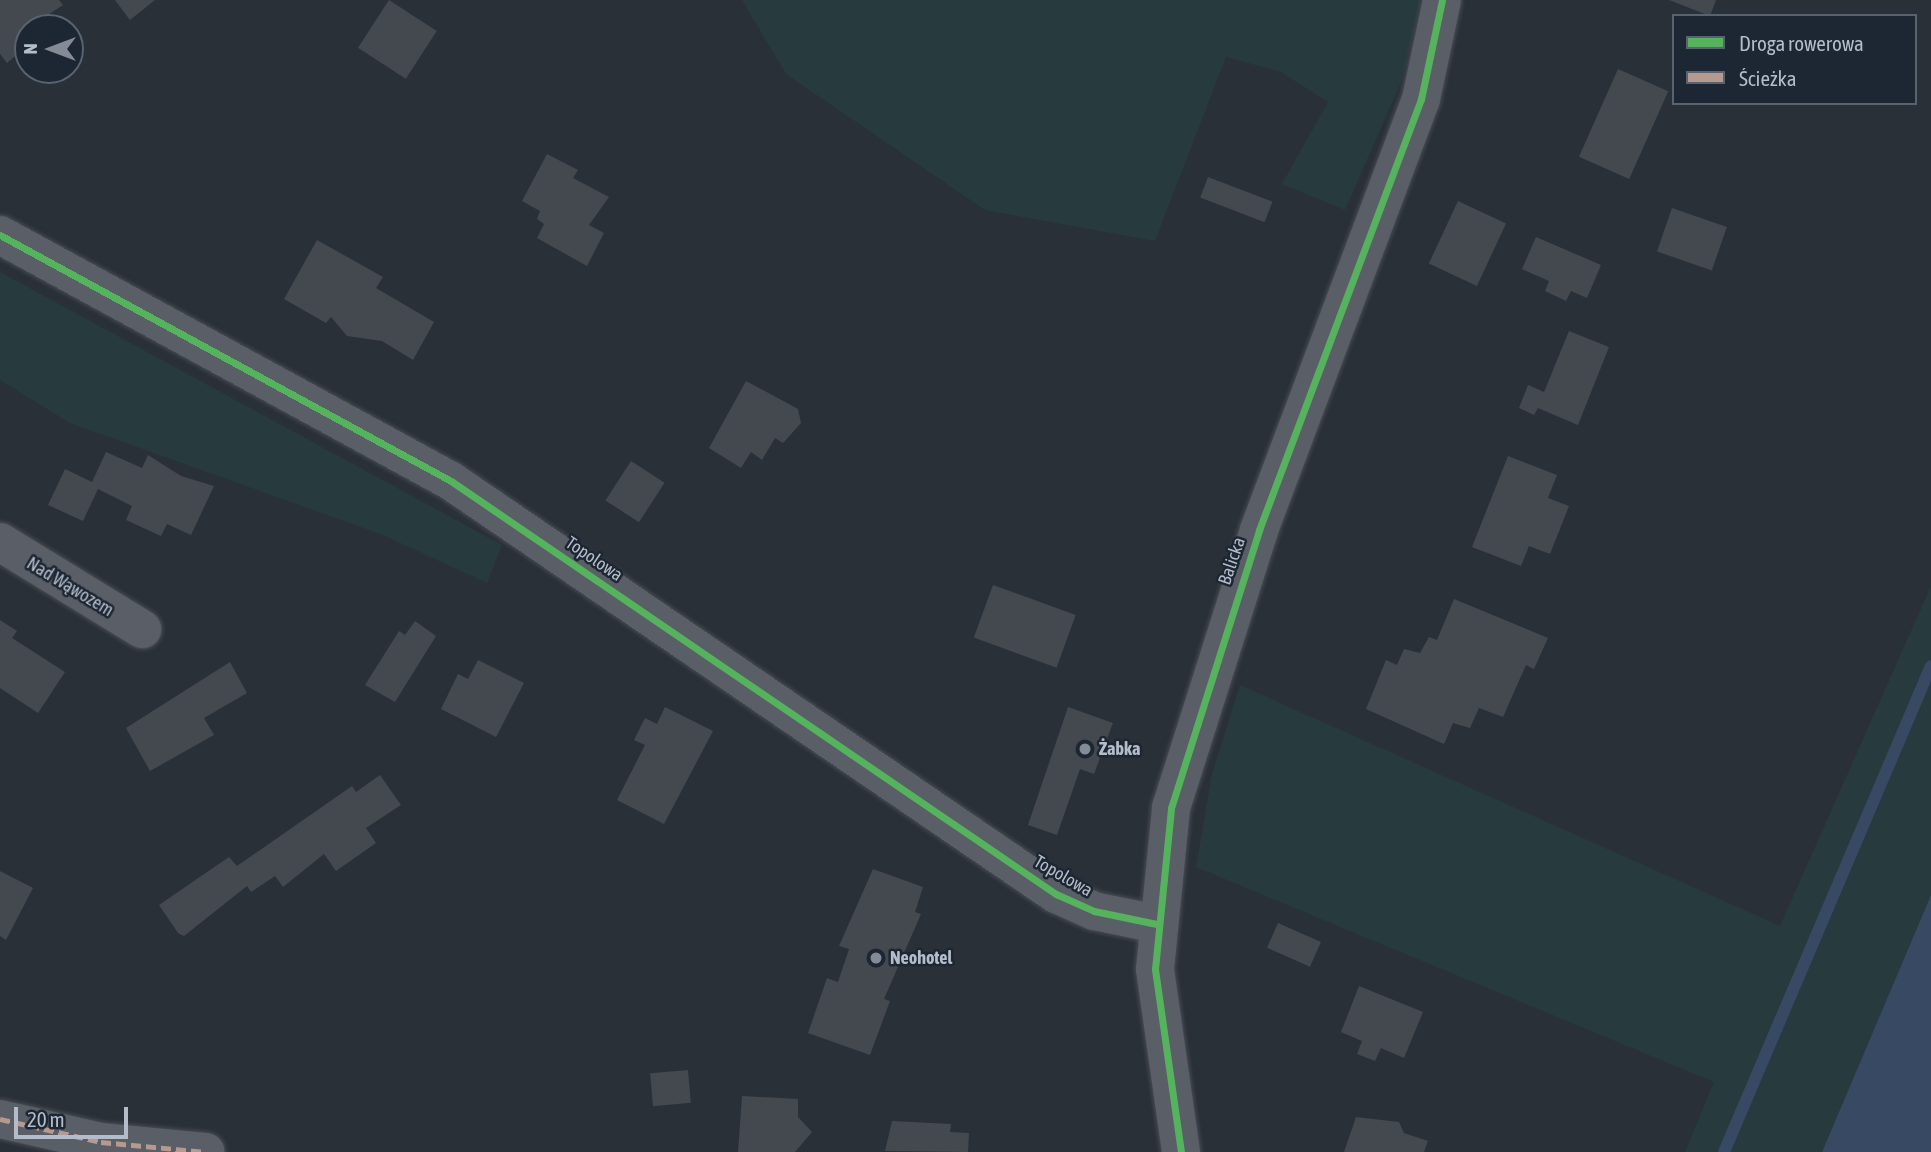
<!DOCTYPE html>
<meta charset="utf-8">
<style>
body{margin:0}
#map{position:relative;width:1931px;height:1152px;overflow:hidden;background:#2a3038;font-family:"Asap Condensed",sans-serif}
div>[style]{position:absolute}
.green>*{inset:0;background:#273a3e}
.water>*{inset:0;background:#384963}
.stream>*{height:12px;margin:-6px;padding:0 6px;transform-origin:6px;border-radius:6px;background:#384963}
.building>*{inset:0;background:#444950;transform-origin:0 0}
.roads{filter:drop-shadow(0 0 2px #484c53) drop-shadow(0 0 2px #484c53)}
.minor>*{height:38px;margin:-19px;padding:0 19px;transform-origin:19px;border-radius:19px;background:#5a5e66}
.quiet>*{height:5px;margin-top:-2.5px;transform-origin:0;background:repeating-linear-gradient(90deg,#b69a8f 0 10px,transparent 0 15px)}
.cycleway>*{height:7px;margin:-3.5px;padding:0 3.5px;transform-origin:3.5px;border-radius:3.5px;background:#56b35d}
.dots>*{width:19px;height:19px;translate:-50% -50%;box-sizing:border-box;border:4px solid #1d2633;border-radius:50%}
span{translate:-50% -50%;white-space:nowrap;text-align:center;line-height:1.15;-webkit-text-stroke:5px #1d2633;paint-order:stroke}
.street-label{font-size:18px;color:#b4bcc9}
.poi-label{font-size:18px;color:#b4bcc9;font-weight:700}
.left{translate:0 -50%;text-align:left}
.legend{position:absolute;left:1672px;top:14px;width:245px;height:91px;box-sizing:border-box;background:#1d2633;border:2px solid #59626f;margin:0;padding:9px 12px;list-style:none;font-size:21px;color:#b4bcc9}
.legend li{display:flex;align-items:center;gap:14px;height:35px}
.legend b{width:35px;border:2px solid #59626f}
.north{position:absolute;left:14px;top:14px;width:70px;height:70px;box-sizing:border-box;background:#1d2633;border:2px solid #59626f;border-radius:50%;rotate:270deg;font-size:19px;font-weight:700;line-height:28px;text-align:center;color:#b4bcc9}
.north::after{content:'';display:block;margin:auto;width:24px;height:32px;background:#848b96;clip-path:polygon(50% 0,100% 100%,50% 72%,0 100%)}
.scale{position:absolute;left:14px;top:1107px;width:114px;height:32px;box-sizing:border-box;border:4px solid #b4bcc9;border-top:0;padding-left:9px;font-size:21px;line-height:24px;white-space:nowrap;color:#b4bcc9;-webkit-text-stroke:5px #1d2633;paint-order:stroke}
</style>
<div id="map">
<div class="green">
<i style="clip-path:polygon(742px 0,1421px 0,1402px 80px,1345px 210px,1282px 184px,1328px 102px,1281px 72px,1226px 57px,1155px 241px,985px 210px,786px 74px)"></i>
<i style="clip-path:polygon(0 272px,502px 545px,487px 583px,383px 535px,70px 423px,0 380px)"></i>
<i style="clip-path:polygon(1931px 586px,1931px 895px,1822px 1152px,1685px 1152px,1714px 1082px,1196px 867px,1212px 774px,1240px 685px,1780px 926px)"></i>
</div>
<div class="water">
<i style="clip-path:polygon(1931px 895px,1931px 1152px,1822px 1152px)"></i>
</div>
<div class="stream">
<i style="left:1724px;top:1152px;width:528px;rotate:-66.93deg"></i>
</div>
<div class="building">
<i style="clip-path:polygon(0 0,59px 0,63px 5px,28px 28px,28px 45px,7px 63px,0 54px)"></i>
<i style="clip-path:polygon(115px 0,155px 0,130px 20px)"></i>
<i style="left:389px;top:0;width:57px;height:57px;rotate:33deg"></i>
<i style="clip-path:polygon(1669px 0,1716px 0,1710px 16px)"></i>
<i style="left:1618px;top:69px;width:55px;height:96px;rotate:24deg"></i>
<i style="clip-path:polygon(547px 154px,578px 170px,573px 178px,609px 197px,589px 225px,604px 233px,587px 266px,537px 238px,544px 224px,537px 219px,540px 211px,522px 201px)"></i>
<i style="left:1208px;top:177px;width:69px;height:22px;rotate:21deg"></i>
<i style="left:1458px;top:201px;width:53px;height:69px;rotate:25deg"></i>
<i style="left:1672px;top:208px;width:58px;height:46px;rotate:19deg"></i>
<i style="clip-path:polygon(1536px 237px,1601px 265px,1587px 298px,1571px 291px,1566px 301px,1545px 291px,1549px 281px,1522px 269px)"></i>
<i style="clip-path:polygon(317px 240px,383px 277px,376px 288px,434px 322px,413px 360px,382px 341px,347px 336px,331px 317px,326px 323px,284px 299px)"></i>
<i style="clip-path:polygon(1569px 331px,1609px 347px,1578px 425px,1538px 408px,1534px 415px,1519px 408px,1528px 385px,1544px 392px)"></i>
<i style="clip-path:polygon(746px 381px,798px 409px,801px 423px,783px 443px,775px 438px,762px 460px,751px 452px,741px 468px,709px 448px)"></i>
<i style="clip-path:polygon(106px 452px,142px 468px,148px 455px,181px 476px,214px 486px,191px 535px,167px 524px,161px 536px,126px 520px,132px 506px,98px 489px,83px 521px,48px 505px,65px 469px,92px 482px)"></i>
<i style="clip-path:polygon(1508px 456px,1557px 475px,1548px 498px,1569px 506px,1550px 554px,1529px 546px,1521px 566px,1472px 547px)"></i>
<i style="left:631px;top:461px;width:40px;height:47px;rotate:33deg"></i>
<i style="left:993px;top:585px;width:88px;height:56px;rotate:20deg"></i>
<i style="clip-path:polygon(1454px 599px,1548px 638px,1534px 669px,1526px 665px,1503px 717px,1479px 708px,1470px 728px,1453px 723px,1444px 744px,1366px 709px,1386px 660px,1397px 665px,1404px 649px,1420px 653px,1429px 637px,1437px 640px)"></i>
<i style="clip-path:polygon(0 620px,17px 631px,12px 638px,65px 672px,38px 713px,0 688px)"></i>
<i style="clip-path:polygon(415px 621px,436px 636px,395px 702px,365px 685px,399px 631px,405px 635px)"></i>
<i style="clip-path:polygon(478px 660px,524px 683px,496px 737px,441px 709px,458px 674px,468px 679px)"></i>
<i style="clip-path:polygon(230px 662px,247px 693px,204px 718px,214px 735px,150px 771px,126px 728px)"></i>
<i style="clip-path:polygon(665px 707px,713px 731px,664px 824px,617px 800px,645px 745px,634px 740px,645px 718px,657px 724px)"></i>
<i style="clip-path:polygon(1068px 707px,1113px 723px,1094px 774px,1080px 769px,1057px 835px,1028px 825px)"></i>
<i style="clip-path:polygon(380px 775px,401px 805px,366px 828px,376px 843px,336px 871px,324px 854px,283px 887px,275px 876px,251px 892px,247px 886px,184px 936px,178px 933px,159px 905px,229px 857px,237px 866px,352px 786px,356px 792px)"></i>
<i style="clip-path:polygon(873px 869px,923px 887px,915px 912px,921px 914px,884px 999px,890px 1001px,870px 1055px,808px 1033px,827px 978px,838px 982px,849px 949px,839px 946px)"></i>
<i style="clip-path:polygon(0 871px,33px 888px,6px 940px,0 936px)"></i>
<i style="left:1278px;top:923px;width:47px;height:27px;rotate:24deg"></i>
<i style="clip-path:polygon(1359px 986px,1423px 1012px,1404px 1058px,1381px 1048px,1375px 1061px,1357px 1054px,1362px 1041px,1341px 1032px)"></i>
<i style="left:688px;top:1070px;width:33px;height:38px;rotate:85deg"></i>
<i style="clip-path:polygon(742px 1096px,798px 1099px,798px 1117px,812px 1132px,795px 1152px,738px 1152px)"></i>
<i style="clip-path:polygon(1356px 1117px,1399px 1122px,1404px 1133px,1428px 1141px,1424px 1152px,1344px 1152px)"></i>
<i style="clip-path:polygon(892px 1121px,951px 1124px,950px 1132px,969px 1133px,968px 1152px,885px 1151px)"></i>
</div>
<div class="roads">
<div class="minor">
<i style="left:0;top:235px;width:514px;rotate:28.61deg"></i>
<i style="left:451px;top:481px;width:733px;rotate:34.32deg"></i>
<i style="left:1056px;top:894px;width:42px;rotate:24.1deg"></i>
<i style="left:1094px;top:911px;width:64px;rotate:11.7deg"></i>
<i style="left:0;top:542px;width:167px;rotate:31.5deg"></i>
<i style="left:0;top:1119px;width:104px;rotate:12.8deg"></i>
<i style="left:101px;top:1142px;width:105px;rotate:5.4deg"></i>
<i style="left:1181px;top:1152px;width:185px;rotate:-98.1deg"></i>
<i style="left:1155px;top:969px;width:162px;rotate:-84.3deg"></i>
<i style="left:1171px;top:808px;width:292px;rotate:-72.4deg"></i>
<i style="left:1259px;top:530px;width:460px;rotate:-69.4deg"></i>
<i style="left:1421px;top:99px;width:101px;rotate:-78deg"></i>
</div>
</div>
<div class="quiet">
<i style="left:0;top:1119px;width:104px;rotate:12.8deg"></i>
<i style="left:101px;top:1142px;width:105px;rotate:5.4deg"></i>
</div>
<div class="cycleway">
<i style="left:0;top:235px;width:514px;rotate:28.61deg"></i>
<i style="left:451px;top:481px;width:733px;rotate:34.32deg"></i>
<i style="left:1056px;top:894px;width:42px;rotate:24.1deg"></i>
<i style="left:1094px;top:911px;width:64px;rotate:11.7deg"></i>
<i style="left:1181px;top:1152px;width:185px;rotate:-98.1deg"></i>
<i style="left:1155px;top:969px;width:162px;rotate:-84.3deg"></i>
<i style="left:1171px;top:808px;width:292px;rotate:-72.4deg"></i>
<i style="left:1259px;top:530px;width:460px;rotate:-69.4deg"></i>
<i style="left:1421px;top:99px;width:101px;rotate:-78deg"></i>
</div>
<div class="dots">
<i style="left:1085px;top:749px;background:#848b96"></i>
<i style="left:876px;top:958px;background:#848b96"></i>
</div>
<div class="street-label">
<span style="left:594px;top:559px;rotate:34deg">Topolowa</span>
<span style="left:1232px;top:561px;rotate:-71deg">Balicka</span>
<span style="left:70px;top:587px;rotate:31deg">Nad Wąwozem</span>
<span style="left:1063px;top:876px;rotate:30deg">Topolowa</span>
</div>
<div class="poi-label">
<span class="left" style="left:1099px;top:749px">Żabka</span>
<span class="left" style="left:890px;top:958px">Neohotel</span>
</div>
<ul class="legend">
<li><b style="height:9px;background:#56b35d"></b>Droga rowerowa</li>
<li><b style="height:9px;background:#b69a8f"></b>Ścieżka</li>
</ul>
<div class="north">N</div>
<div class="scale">20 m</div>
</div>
